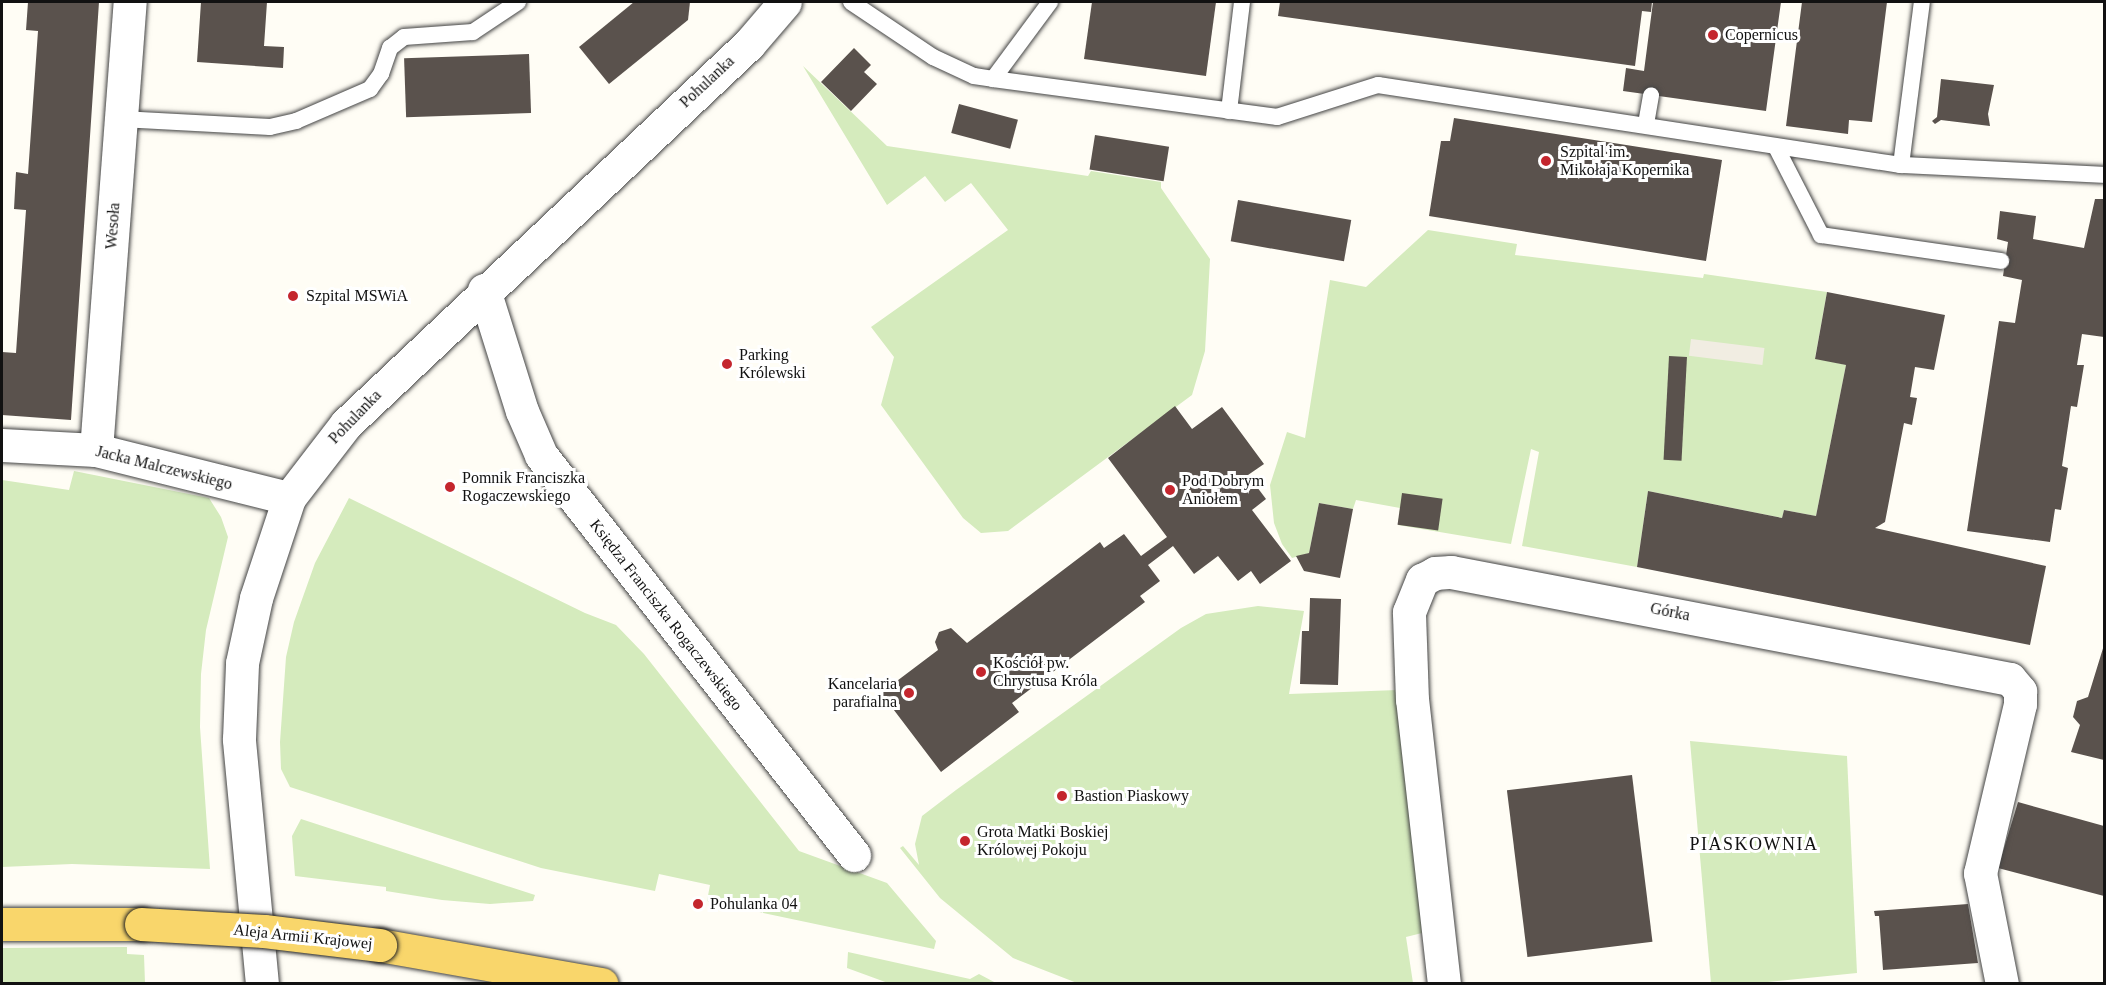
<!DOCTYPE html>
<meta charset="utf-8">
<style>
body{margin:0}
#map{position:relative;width:2106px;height:985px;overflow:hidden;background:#fffdf5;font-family:Georgia,serif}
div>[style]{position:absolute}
.green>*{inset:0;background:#d5ebbd}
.plaza>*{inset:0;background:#f1ede2;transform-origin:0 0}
.building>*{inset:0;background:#5a524d;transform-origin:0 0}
.roads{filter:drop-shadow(0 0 2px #444) drop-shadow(0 0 2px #444)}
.lane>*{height:16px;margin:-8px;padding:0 8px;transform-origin:8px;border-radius:8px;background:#fff}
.street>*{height:33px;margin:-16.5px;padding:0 16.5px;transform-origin:16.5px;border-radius:16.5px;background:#fff}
.primary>*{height:33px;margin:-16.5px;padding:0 16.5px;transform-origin:16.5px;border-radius:16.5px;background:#f9d66b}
.bridges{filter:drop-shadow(0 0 2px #222) drop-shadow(0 0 2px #222)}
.primary-bridge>*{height:33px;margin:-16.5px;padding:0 16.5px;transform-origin:16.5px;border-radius:16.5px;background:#f9d66b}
.dots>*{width:16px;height:16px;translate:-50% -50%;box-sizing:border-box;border:3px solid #fff;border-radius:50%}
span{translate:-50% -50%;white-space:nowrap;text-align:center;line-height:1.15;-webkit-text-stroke:6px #fff;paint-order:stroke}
.poi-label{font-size:16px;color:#111}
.left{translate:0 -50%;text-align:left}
.right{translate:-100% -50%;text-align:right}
.street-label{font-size:16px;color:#111}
.neighbourhood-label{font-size:18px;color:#111;letter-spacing:1.5px}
.frame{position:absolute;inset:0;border:3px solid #111;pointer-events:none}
</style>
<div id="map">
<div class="green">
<i style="clip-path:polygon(803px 66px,887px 146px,1088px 176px,1091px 171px,1161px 182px,1161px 188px,1210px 259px,1205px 351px,1192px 395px,1008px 531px,981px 533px,963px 518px,881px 405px,894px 357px,871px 327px,1008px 230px,971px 183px,945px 202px,925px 176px,887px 205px)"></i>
<i style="clip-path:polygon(1428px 230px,1517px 244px,1515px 255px,1703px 278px,1704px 274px,1827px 292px,1815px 358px,1846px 365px,1816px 516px,1784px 510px,1782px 518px,1648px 491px,1637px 567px,1522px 546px,1539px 452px,1531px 449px,1511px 544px,1398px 525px,1400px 508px,1356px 500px,1353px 509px,1319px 503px,1309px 553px,1292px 558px,1282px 544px,1274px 523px,1270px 485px,1287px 432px,1305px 438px,1330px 280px,1366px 287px)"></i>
<i style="clip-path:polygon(74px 471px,209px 498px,221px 517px,228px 537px,206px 630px,201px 674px,200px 727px,210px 869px,72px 864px,2px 867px,2px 480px,69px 490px)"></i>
<i style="clip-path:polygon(349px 498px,585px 613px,616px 625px,644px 654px,799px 851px,887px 883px,936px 941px,934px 949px,707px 901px,710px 885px,659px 874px,655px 891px,541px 868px,290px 787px,281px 769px,280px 742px,286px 657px,294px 622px,315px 563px)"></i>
<i style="clip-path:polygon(1258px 606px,1304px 611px,1289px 694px,1398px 690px,1422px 933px,1406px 937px,1413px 983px,1077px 983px,1013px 958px,940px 898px,900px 848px,903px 846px,919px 865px,915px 844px,922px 816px,956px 790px,1181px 628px,1206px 614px)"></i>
<i style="clip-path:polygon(1690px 741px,1847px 756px,1857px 973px,1758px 983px,1711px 983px)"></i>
<i style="clip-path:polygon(301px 819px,535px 895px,533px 901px,490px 904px,442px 900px,386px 891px,386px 887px,295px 876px,292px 836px)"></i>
<i style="clip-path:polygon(127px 947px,127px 954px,144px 955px,145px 983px,2px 983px,2px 948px)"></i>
<i style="clip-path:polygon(848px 952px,970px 979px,979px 974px,996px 983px,888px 983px,847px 968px)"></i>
</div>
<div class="plaza">
<i style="left:1691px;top:339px;width:74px;height:17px;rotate:7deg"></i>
</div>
<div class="building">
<i style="clip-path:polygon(28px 2px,99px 2px,71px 420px,2px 415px,2px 352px,16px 353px,26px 210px,14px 209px,16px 172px,28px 174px,38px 31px,26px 30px)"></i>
<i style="clip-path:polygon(201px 2px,267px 2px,264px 46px,284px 47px,283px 68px,197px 62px)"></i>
<i style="clip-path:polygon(634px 2px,690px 2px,688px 20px,609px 84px,579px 47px)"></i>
<i style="clip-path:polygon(1092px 2px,1216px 2px,1206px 76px,1084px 59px)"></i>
<i style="clip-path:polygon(1280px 2px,1652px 2px,1651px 12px,1642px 11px,1635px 66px,1278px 16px)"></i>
<i style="clip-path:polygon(1653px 2px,1781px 2px,1766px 111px,1623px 91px,1626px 68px,1644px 71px)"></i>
<i style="clip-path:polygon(1802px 2px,1887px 2px,1872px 122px,1849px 120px,1848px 134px,1786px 126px)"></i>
<i style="clip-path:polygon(854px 48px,871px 65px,864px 72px,877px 84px,851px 111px,821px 82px)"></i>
<i style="left:529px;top:54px;width:59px;height:125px;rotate:88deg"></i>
<i style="clip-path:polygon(1941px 79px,1994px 85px,1988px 114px,1990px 126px,1941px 120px,1935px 124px,1932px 121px,1937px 117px)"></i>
<i style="left:959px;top:104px;width:61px;height:30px;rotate:15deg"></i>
<i style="clip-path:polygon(1454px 118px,1722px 160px,1706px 261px,1429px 216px,1441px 141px,1450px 141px)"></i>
<i style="left:1095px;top:135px;width:75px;height:35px;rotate:9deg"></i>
<i style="clip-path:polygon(2095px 199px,2104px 199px,2104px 337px,2082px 334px,2077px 365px,2084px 365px,2077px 407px,2071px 406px,2062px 466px,2068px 468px,2061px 510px,2055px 509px,2050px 542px,1967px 531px,1999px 321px,2015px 323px,2022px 280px,2003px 276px,2008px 242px,1997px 239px,2000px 211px,2036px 216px,2033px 239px,2084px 248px)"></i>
<i style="left:1238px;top:200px;width:115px;height:42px;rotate:10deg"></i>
<i style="clip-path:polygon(1827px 292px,1945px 315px,1934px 370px,1915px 367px,1910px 397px,1917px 398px,1912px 425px,1904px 423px,1885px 522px,1875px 528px,2046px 566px,2030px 645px,1637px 567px,1648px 491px,1782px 518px,1784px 510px,1816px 516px,1846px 365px,1815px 359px)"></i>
<i style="left:1669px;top:356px;width:18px;height:104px;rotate:3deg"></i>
<i style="clip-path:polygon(1175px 406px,1192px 429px,1222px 407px,1264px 464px,1248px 475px,1266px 499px,1252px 510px,1291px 561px,1260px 584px,1251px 571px,1238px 581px,1218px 556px,1194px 574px,1173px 546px,1148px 565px,1160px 581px,1140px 596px,1145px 602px,1012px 703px,1019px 712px,941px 772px,881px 693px,938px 650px,935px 642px,939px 632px,951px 628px,967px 643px,1100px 542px,1104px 548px,1124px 534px,1141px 556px,1167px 537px,1108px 458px)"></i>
<i style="left:1402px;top:493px;width:41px;height:32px;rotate:8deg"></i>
<i style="clip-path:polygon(1319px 503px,1353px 509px,1340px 578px,1304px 571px,1296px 556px,1309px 553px)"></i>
<i style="clip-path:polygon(1310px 598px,1341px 599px,1338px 685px,1300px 684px,1302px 631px,1309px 631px)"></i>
<i style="clip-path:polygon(2104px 645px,2104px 760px,2071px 752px,2080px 725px,2073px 717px,2077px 701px,2088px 697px)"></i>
<i style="left:1632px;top:775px;width:168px;height:126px;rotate:83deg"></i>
<i style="clip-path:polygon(2018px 802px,2104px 826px,2104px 896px,1998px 868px)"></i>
<i style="clip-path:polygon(1968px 904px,1978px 963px,1883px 970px,1879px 916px,1875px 916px,1874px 911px)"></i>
</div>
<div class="roads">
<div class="lane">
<i style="left:851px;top:2px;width:99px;rotate:33.9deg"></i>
<i style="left:933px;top:57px;width:45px;rotate:24.9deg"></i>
<i style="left:974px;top:76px;width:19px;rotate:9deg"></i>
<i style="left:993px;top:79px;width:287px;rotate:7.6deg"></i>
<i style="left:1277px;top:117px;width:106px;rotate:-17.6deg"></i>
<i style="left:1378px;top:85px;width:529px;rotate:8.7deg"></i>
<i style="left:1901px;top:165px;width:203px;rotate:2.8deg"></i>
<i style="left:993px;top:79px;width:96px;rotate:-53.5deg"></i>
<i style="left:1229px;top:111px;width:110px;rotate:-83.2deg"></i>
<i style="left:121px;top:119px;width:149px;rotate:3.1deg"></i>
<i style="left:270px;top:127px;width:27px;rotate:-13deg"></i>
<i style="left:296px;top:121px;width:81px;rotate:-23.4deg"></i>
<i style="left:370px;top:89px;width:19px;rotate:-54deg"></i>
<i style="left:381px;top:74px;width:28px;rotate:-71deg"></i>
<i style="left:390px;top:48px;width:18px;rotate:-38deg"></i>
<i style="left:404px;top:37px;width:69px;rotate:-4.1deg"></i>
<i style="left:473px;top:32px;width:54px;rotate:-33.7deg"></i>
<i style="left:1646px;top:124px;width:29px;rotate:-80deg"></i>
<i style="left:1776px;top:147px;width:99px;rotate:62.9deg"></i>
<i style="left:1821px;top:235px;width:182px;rotate:8.2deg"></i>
<i style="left:1901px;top:165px;width:164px;rotate:-82.7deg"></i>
</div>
<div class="street">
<i style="left:484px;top:290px;width:127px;rotate:72.6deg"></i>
<i style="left:522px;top:411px;width:48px;rotate:66.6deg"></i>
<i style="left:541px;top:455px;width:508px;rotate:51.96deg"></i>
<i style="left:2px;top:445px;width:94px;rotate:3deg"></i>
<i style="left:96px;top:450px;width:199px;rotate:14deg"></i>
<i style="left:96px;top:450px;width:449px;rotate:-85.7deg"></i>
<i style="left:262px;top:984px;width:246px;rotate:-95.4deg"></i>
<i style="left:239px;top:739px;width:76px;rotate:-87.7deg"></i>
<i style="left:242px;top:663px;width:66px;rotate:-77.8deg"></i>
<i style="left:256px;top:598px;width:105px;rotate:-71.7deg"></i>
<i style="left:289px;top:498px;width:93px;rotate:-52.4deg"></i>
<i style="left:346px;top:424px;width:554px;rotate:-43.32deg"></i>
<i style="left:749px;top:44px;width:55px;rotate:-49.4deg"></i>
<i style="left:1444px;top:984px;width:286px;rotate:-96.4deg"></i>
<i style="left:1412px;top:700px;width:88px;rotate:-92deg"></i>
<i style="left:1409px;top:612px;width:35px;rotate:-68deg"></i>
<i style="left:1422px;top:580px;width:15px;rotate:-28deg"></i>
<i style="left:1435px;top:573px;width:16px;rotate:-4deg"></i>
<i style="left:1451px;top:572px;width:569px;rotate:10.84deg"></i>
<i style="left:2010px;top:679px;width:16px;rotate:50deg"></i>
<i style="left:2020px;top:691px;width:13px;rotate:90deg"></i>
<i style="left:2020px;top:704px;width:174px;rotate:103.3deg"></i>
<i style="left:1980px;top:873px;width:113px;rotate:78.8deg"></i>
</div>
<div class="primary">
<i style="left:2px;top:924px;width:139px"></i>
<i style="left:380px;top:945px;width:225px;rotate:10deg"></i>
</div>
</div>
<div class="bridges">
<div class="primary-bridge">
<i style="left:141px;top:924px;width:123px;rotate:3.3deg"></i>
<i style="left:264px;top:931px;width:117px;rotate:6.9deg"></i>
</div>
</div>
<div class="dots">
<i style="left:1713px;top:35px;background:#c4262e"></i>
<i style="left:1546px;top:161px;background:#c4262e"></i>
<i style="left:293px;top:296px;background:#c4262e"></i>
<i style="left:727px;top:364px;background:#c4262e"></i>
<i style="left:450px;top:487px;background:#c4262e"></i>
<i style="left:1170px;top:490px;background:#c4262e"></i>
<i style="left:981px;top:672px;background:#c4262e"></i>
<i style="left:909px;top:693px;background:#c4262e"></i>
<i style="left:1062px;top:796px;background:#c4262e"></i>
<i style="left:965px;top:841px;background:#c4262e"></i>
<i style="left:698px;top:904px;background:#c4262e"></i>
</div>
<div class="poi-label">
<span class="left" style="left:1725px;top:35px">Copernicus</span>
<span class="left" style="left:1560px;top:161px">Szpital im.<br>Mikołaja Kopernika</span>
<span class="left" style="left:306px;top:296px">Szpital MSWiA</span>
<span class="left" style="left:739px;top:364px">Parking<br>Królewski</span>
<span class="left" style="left:462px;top:487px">Pomnik Franciszka<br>Rogaczewskiego</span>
<span class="left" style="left:1182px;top:490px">Pod Dobrym<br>Aniołem</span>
<span class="left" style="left:993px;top:672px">Kościół pw.<br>Chrystusa Króla</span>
<span class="right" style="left:897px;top:693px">Kancelaria<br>parafialna</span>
<span class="left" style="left:1074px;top:796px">Bastion Piaskowy</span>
<span class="left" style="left:977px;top:841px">Grota Matki Boskiej<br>Królowej Pokoju</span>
<span class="left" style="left:710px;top:904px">Pohulanka 04</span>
</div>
<div class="street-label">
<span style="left:707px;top:82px;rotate:-43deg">Pohulanka</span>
<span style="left:113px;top:226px;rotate:-86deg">Wesoła</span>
<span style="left:355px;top:417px;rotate:-46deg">Pohulanka</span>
<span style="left:164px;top:468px;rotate:14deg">Jacka Malczewskiego</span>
<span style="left:1670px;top:612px;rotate:11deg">Górka</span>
<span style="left:666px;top:615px;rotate:52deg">Księdza Franciszka Rogaczewskiego</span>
<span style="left:303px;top:937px;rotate:6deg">Aleja Armii Krajowej</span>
</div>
<div class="neighbourhood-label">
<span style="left:1754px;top:844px">PIASKOWNIA</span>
</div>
<div class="frame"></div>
</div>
